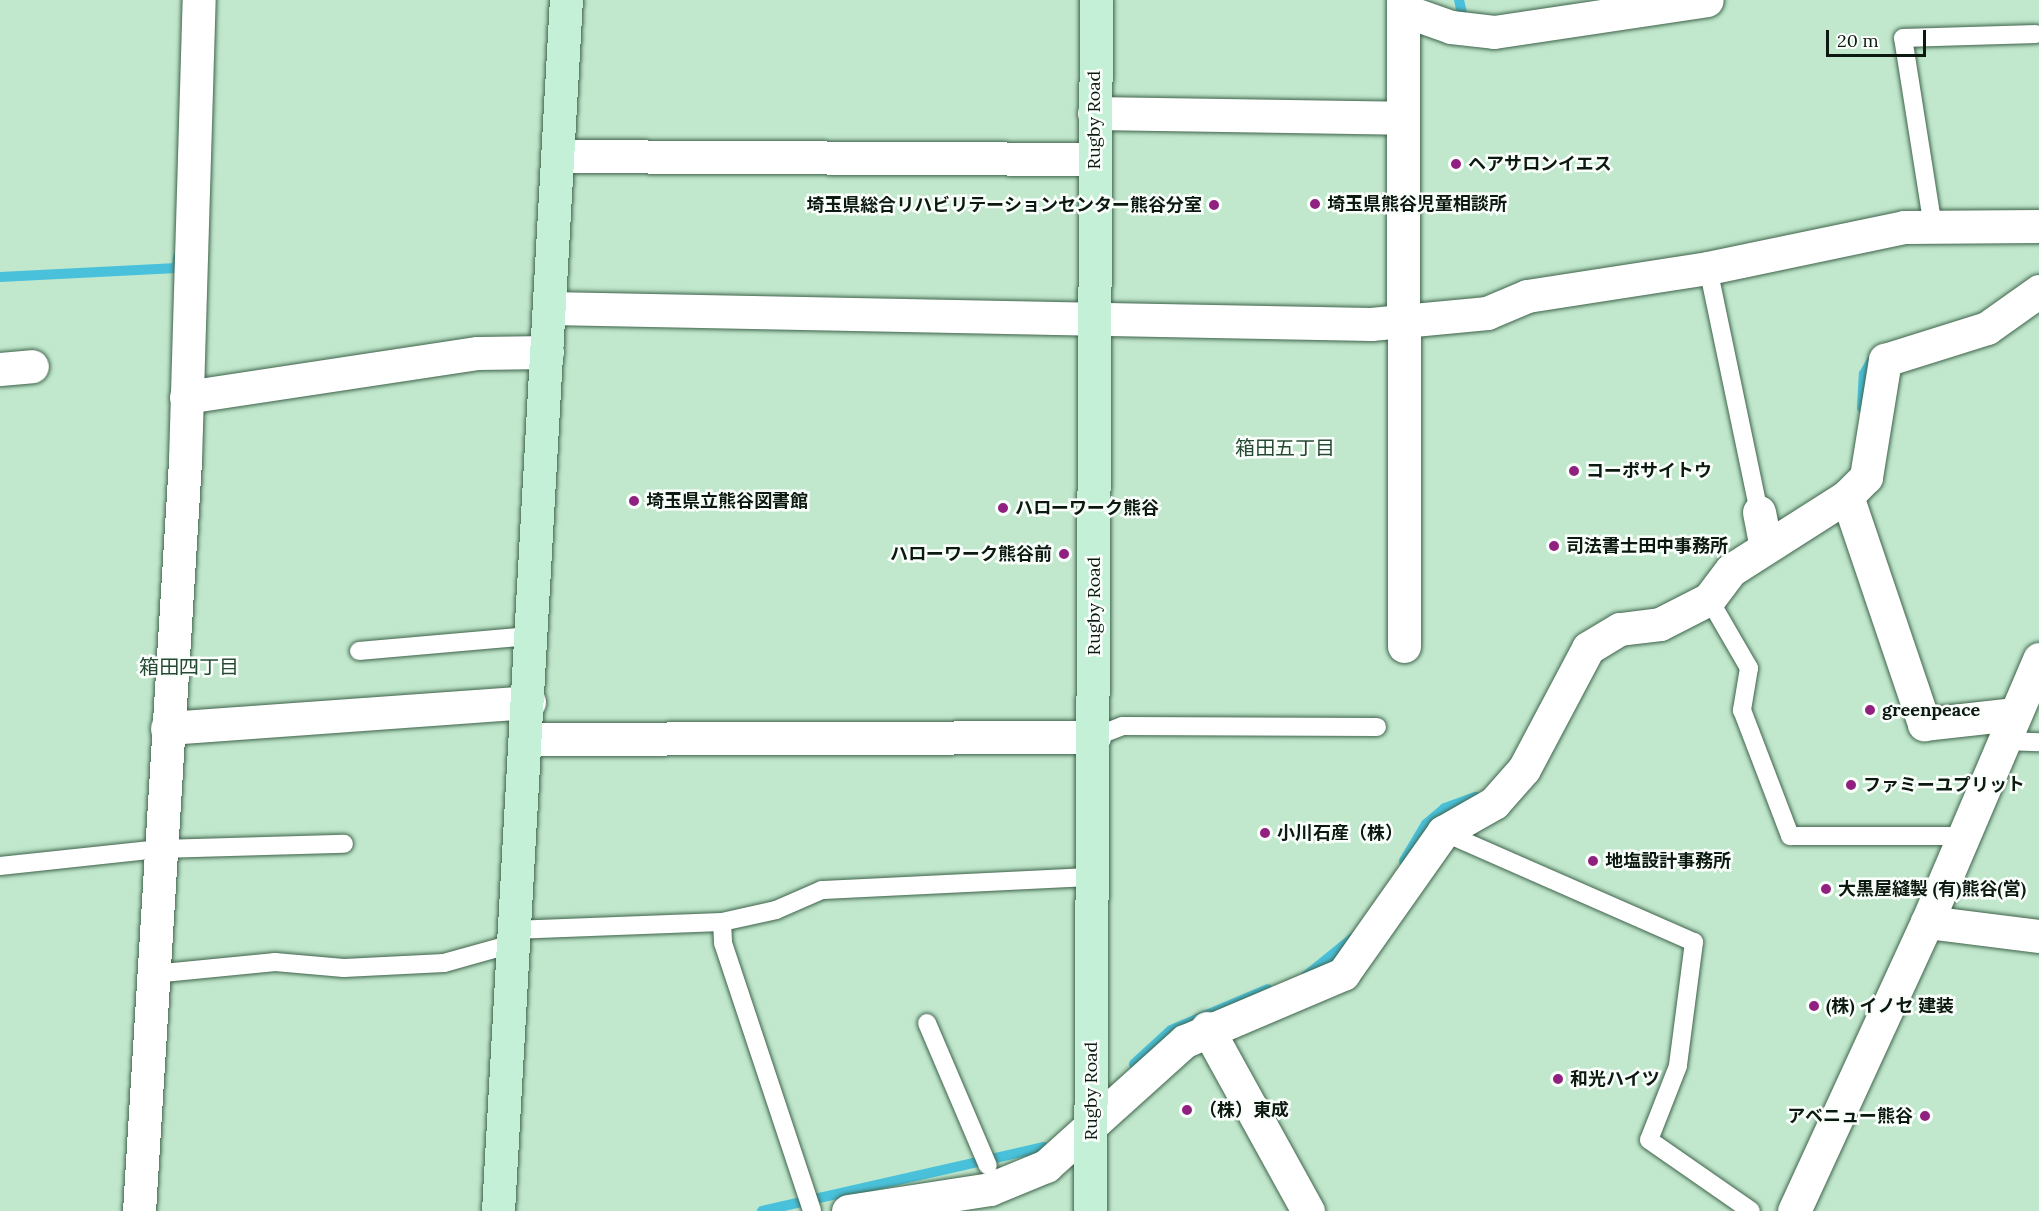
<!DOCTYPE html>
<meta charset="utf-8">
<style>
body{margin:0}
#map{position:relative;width:2039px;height:1211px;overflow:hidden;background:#c1e8cd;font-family:Lora,"Noto Sans JP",serif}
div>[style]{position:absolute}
.stream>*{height:10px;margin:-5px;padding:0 5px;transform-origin:5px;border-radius:5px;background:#4ac1db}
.roads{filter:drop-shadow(0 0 2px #3f634b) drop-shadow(0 0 2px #3f634b)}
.lane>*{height:18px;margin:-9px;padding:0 9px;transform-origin:9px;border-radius:9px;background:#fff}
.street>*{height:33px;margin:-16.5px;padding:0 16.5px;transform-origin:16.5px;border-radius:16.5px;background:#fff}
.secondary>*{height:33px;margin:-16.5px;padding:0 16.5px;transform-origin:16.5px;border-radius:16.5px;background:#c4f0d8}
.dots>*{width:16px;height:16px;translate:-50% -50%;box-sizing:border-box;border:3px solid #fbfffc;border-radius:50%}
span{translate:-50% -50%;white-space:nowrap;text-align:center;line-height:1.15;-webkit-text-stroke:5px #fbfffc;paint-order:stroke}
.street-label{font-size:18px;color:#0b1910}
.poi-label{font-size:18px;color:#0b1910;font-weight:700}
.left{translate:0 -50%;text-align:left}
.right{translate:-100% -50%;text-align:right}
.neighbourhood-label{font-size:20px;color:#264933}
.scale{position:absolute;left:1826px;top:30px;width:100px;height:27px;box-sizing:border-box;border:3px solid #0b1910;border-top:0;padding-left:8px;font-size:18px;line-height:21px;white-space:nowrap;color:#0b1910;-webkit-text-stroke:4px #fbfffc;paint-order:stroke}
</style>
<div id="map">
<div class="stream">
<i style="left:1459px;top:0;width:22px;rotate:77deg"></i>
<i style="left:0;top:277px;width:177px;rotate:-2.9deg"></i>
<i style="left:177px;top:268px;width:11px;rotate:-85deg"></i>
<i style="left:1862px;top:408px;width:34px;rotate:-87deg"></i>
<i style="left:1864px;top:374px;width:20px;rotate:-60deg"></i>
<i style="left:1404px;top:861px;width:43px;rotate:-59.3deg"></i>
<i style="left:1426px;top:824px;width:25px;rotate:-40deg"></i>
<i style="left:1445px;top:808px;width:33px;rotate:-20deg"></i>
<i style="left:1306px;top:976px;width:62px;rotate:-39.1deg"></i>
<i style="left:1134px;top:1064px;width:50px;rotate:-42.6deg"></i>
<i style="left:1171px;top:1030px;width:105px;rotate:-22.9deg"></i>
<i style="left:762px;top:1211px;width:289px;rotate:-12.8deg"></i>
</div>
<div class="roads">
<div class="lane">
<i style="left:1933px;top:227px;width:191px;rotate:-99deg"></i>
<i style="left:1903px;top:38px;width:133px;rotate:-1.7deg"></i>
<i style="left:1708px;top:268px;width:249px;rotate:78.2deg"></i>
<i style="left:1709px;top:599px;width:80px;rotate:59.9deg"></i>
<i style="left:1749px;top:668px;width:43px;rotate:99.5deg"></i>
<i style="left:1742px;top:710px;width:135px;rotate:69.1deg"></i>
<i style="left:1790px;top:836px;width:171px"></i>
<i style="left:359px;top:651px;width:174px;rotate:-5deg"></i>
<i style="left:1094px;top:737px;width:30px;rotate:-21deg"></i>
<i style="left:1122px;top:726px;width:255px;rotate:0.2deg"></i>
<i style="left:2004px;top:741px;width:35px;rotate:2deg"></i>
<i style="left:1443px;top:832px;width:274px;rotate:23.7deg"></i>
<i style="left:1694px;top:942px;width:125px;rotate:97.4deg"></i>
<i style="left:1678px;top:1066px;width:79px;rotate:111.4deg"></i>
<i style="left:1649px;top:1140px;width:124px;rotate:34.8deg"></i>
<i style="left:0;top:866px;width:161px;rotate:-6.1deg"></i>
<i style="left:160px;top:849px;width:184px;rotate:-1.6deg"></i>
<i style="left:722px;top:922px;width:21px;rotate:87deg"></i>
<i style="left:723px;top:943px;width:282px;rotate:71.6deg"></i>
<i style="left:512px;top:930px;width:210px;rotate:-2.2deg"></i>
<i style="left:722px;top:922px;width:55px;rotate:-12.5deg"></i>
<i style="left:776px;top:910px;width:50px;rotate:-23.5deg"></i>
<i style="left:822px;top:890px;width:269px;rotate:-2.8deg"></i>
<i style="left:153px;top:974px;width:123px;rotate:-5.6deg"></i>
<i style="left:275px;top:962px;width:69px;rotate:5deg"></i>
<i style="left:344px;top:968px;width:100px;rotate:-2.9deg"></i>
<i style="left:444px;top:963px;width:71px;rotate:-15.6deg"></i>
<i style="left:927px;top:1023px;width:155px;rotate:66.9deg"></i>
</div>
<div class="street">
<i style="left:1403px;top:0;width:646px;rotate:89.91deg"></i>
<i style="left:1403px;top:10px;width:51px;rotate:19.5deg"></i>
<i style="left:1451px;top:27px;width:43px;rotate:6.6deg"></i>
<i style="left:1494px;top:32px;width:215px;rotate:-8.5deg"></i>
<i style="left:1094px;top:113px;width:307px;rotate:0.9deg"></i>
<i style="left:557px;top:156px;width:537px;rotate:0.32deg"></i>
<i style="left:549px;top:308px;width:822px;rotate:1.12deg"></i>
<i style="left:1371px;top:324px;width:117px;rotate:-5.4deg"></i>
<i style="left:1487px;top:313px;width:43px;rotate:-23deg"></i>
<i style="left:1527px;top:296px;width:183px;rotate:-8.8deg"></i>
<i style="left:1708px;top:268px;width:200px;rotate:-11.8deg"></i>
<i style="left:1904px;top:227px;width:135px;rotate:-0.4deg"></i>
<i style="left:0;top:369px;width:32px;rotate:-5deg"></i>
<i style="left:186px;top:397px;width:295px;rotate:-8.6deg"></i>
<i style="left:478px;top:353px;width:69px;rotate:-0.8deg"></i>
<i style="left:1847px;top:496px;width:241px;rotate:71.3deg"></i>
<i style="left:1924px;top:724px;width:91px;rotate:-6.3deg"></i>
<i style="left:1759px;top:512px;width:33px;rotate:79deg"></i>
<i style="left:167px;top:728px;width:363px;rotate:-4.1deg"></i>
<i style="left:526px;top:739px;width:568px;rotate:-0.2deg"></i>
<i style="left:1927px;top:922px;width:113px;rotate:7.1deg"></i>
<i style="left:1207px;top:1028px;width:209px;rotate:61.1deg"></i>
<i style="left:139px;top:1211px;width:752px;rotate:-86.49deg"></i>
<i style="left:185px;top:460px;width:460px;rotate:-88.3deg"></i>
<i style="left:848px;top:1211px;width:144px;rotate:-8.8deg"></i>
<i style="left:990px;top:1189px;width:61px;rotate:-22.3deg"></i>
<i style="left:1046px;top:1166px;width:187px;rotate:-42deg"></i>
<i style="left:1185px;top:1041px;width:172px;rotate:-23deg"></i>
<i style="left:1343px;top:974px;width:174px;rotate:-54.8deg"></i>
<i style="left:1443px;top:832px;width:59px;rotate:-29.6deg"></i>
<i style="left:1494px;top:803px;width:45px;rotate:-48.6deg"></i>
<i style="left:1524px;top:769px;width:137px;rotate:-62.1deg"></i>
<i style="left:1588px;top:648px;width:37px;rotate:-31deg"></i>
<i style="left:1620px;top:629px;width:40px;rotate:-7.1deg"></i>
<i style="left:1660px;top:624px;width:55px;rotate:-27deg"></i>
<i style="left:1709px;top:599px;width:36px;rotate:-53deg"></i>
<i style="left:1731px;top:570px;width:138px;rotate:-32.5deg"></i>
<i style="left:1847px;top:496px;width:27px;rotate:-45deg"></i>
<i style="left:1866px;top:477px;width:119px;rotate:-80.8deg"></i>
<i style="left:1885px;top:360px;width:107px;rotate:-17.4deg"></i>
<i style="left:1987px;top:328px;width:64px;rotate:-35.4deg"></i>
<i style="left:1794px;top:1211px;width:318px;rotate:-65.3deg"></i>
<i style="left:1927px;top:922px;width:286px;rotate:-66.9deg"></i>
</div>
<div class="secondary">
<i style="left:498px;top:1211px;width:1213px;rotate:-86.79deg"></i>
<i style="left:1090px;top:1211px;width:1211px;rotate:-89.72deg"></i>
</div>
</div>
<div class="dots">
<i style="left:1456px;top:164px;background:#912181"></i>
<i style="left:1315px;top:204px;background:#912181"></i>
<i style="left:1214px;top:205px;background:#912181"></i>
<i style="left:1574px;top:471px;background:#912181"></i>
<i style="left:634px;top:501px;background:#912181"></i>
<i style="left:1003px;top:508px;background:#912181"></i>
<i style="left:1554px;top:546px;background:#912181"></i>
<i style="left:1064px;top:554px;background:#912181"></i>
<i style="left:1870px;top:710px;background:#912181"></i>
<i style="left:1851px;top:785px;background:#912181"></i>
<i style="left:1265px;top:833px;background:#912181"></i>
<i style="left:1593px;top:861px;background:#912181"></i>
<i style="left:1826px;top:889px;background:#912181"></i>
<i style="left:1814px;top:1006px;background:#912181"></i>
<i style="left:1558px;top:1079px;background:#912181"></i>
<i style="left:1187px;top:1110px;background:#912181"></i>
<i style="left:1925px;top:1116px;background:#912181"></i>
</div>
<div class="street-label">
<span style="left:1094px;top:120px;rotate:-90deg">Rugby Road</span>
<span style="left:1094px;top:606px;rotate:-90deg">Rugby Road</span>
<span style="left:1091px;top:1091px;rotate:-90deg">Rugby Road</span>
</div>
<div class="poi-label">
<span class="left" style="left:1468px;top:164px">ヘアサロンイエス</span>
<span class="left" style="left:1327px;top:204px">埼玉県熊谷児童相談所</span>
<span class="right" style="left:1202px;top:205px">埼玉県総合リハビリテーションセンター熊谷分室</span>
<span class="left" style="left:1586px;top:471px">コーポサイトウ</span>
<span class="left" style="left:646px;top:501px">埼玉県立熊谷図書館</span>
<span class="left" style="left:1015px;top:508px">ハローワーク熊谷</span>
<span class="left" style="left:1566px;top:546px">司法書士田中事務所</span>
<span class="right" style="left:1052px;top:554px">ハローワーク熊谷前</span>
<span class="left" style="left:1882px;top:710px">greenpeace</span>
<span class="left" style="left:1863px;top:785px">ファミーユプリット</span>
<span class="left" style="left:1277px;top:833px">小川石産（株）</span>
<span class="left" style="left:1605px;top:861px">地塩設計事務所</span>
<span class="left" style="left:1838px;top:889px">大黒屋縫製 (有)熊谷(営)</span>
<span class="left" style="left:1826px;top:1006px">(株) イノセ 建装</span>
<span class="left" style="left:1570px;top:1079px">和光ハイツ</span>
<span class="left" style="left:1199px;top:1110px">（株）東成</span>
<span class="right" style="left:1913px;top:1116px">アベニュー熊谷</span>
</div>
<div class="neighbourhood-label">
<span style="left:1285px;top:447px">箱田五丁目</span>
<span style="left:189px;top:666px">箱田四丁目</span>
</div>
<div class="scale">20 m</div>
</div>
